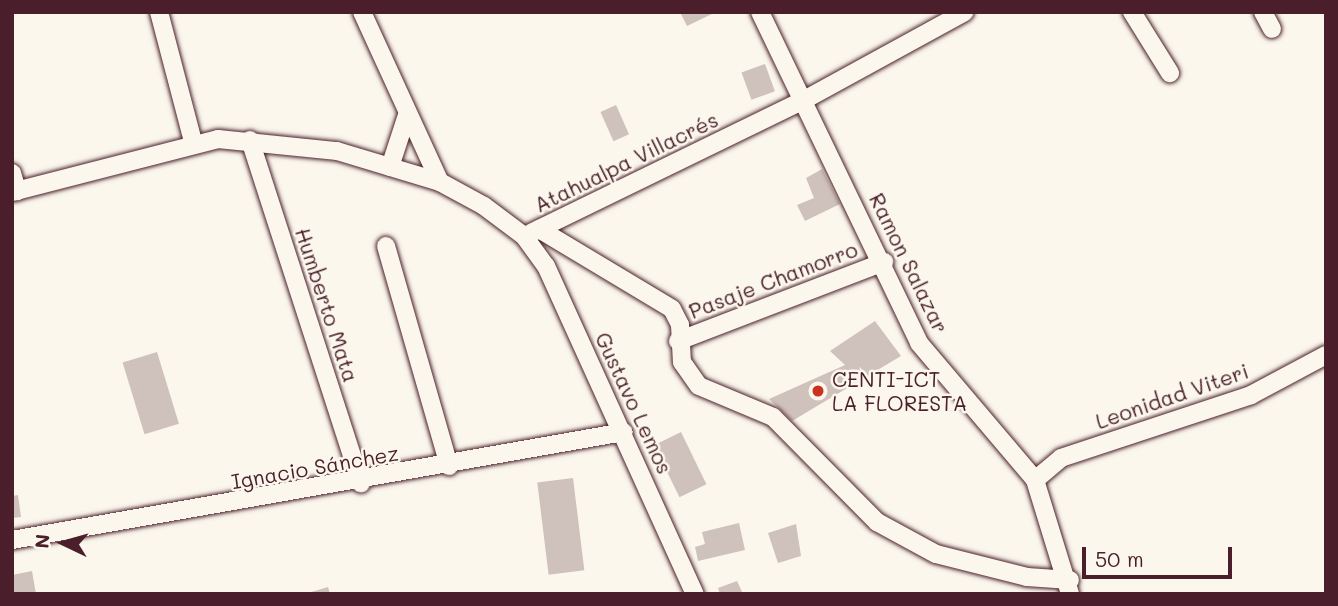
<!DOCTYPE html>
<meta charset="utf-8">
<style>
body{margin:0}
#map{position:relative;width:1338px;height:606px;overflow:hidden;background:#fbf7ec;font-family:Mali,sans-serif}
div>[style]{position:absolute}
.building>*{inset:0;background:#cfc2bc;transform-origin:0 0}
.roads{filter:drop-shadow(0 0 2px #4a1f2b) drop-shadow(0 0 2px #4a1f2b)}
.street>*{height:18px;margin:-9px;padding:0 9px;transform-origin:9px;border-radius:9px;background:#fbf7ec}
.dots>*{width:19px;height:19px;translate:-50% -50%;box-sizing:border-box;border:4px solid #fbf7ec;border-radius:50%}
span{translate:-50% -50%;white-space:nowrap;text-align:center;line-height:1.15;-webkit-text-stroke:5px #fbf7ec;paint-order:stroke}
.street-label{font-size:21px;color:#4a1f2b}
.poi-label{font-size:21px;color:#4a1f2b}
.left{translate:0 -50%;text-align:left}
.frame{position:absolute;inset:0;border:14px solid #4a1f2b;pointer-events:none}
.north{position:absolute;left:28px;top:508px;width:70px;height:70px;-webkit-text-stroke:5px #fbf7ec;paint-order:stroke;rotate:275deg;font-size:19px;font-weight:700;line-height:28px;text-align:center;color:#4a1f2b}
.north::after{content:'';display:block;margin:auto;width:24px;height:32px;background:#4a1f2b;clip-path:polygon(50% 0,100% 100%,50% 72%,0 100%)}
.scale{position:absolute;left:1082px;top:547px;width:150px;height:32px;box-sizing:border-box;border:4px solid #4a1f2b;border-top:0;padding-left:9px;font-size:21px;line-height:24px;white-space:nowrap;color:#4a1f2b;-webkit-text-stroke:5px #fbf7ec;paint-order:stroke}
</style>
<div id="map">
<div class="building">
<i style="clip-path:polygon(680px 12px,716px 12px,687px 26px)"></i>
<i style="left:765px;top:64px;width:29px;height:25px;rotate:70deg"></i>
<i style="left:616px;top:105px;width:32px;height:17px;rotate:66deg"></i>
<i style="clip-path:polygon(822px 169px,840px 204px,805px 221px,797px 205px,814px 198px,806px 178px)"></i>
<i style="clip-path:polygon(875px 321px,901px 356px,792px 421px,769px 399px,845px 365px,830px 351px)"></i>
<i style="left:157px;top:352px;width:75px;height:36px;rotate:73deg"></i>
<i style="left:681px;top:432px;width:58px;height:30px;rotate:64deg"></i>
<i style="left:573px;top:478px;width:93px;height:36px;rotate:83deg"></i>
<i style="clip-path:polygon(18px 495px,21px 517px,12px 518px,12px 496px)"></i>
<i style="clip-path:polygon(739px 523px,745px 550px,698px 561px,695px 547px,705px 544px,702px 532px)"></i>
<i style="clip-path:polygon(796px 524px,801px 556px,778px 563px,768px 533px)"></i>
<i style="clip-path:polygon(32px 571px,36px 594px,12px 594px,12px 575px)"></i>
<i style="clip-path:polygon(737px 581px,743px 594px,720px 594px,718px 588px)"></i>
<i style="clip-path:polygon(328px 587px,330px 594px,308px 594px,308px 593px)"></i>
</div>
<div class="roads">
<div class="street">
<i style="left:159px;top:12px;width:134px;rotate:75.3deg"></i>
<i style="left:362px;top:12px;width:187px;rotate:65.4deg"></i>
<i style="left:760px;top:12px;width:367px;rotate:64.3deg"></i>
<i style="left:919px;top:343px;width:180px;rotate:49.7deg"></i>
<i style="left:1035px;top:480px;width:119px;rotate:72.9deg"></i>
<i style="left:1132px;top:12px;width:72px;rotate:58.1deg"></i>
<i style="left:1263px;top:12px;width:19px;rotate:62deg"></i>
<i style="left:250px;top:140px;width:361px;rotate:72.1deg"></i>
<i style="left:390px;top:167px;width:55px;rotate:-71.9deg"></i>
<i style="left:12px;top:173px;width:19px;rotate:74deg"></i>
<i style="left:12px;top:192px;width:213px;rotate:-14.4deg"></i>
<i style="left:218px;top:139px;width:120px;rotate:5.8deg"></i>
<i style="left:337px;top:151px;width:108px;rotate:16.8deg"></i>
<i style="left:440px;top:182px;width:50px;rotate:28.6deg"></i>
<i style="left:484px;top:206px;width:50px;rotate:36.9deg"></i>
<i style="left:524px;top:236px;width:37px;rotate:54deg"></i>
<i style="left:546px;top:266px;width:360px;rotate:65.6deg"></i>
<i style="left:539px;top:229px;width:155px;rotate:31deg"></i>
<i style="left:672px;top:309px;width:18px;rotate:63deg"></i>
<i style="left:680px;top:325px;width:37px;rotate:87deg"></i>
<i style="left:682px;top:362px;width:29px;rotate:55deg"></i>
<i style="left:699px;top:386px;width:80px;rotate:22.7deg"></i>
<i style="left:773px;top:417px;width:148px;rotate:45.3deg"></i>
<i style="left:877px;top:522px;width:67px;rotate:28.5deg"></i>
<i style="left:936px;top:554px;width:94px;rotate:14.2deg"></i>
<i style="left:1027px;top:577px;width:43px;rotate:4deg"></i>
<i style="left:531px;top:233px;width:304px;rotate:-26deg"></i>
<i style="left:804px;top:100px;width:183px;rotate:-28.7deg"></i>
<i style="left:386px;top:246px;width:229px;rotate:74deg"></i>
<i style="left:678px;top:341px;width:221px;rotate:-21deg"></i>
<i style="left:1035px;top:480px;width:34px;rotate:-40deg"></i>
<i style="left:1061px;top:458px;width:200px;rotate:-18.3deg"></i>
<i style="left:1251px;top:395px;width:85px;rotate:-28.1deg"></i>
<i style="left:12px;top:540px;width:621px;rotate:-10.01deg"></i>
</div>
</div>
<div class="dots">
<i style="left:818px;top:391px;background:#c8321e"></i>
</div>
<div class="street-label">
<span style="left:626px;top:162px;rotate:-26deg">Atahualpa Villacrés</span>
<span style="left:909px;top:263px;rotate:64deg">Ramon Salazar</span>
<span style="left:773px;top:280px;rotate:-21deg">Pasaje Chamorro</span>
<span style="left:327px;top:305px;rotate:72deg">Humberto Mata</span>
<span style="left:1172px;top:396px;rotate:-19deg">Leonidad Viteri</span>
<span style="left:634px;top:403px;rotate:65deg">Gustavo Lemos</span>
<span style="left:315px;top:467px;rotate:-10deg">Ignacio Sánchez</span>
</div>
<div class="poi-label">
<span class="left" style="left:832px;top:391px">CENTI-ICT<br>LA FLORESTA</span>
</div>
<div class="frame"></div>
<div class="north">N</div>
<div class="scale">50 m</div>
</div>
